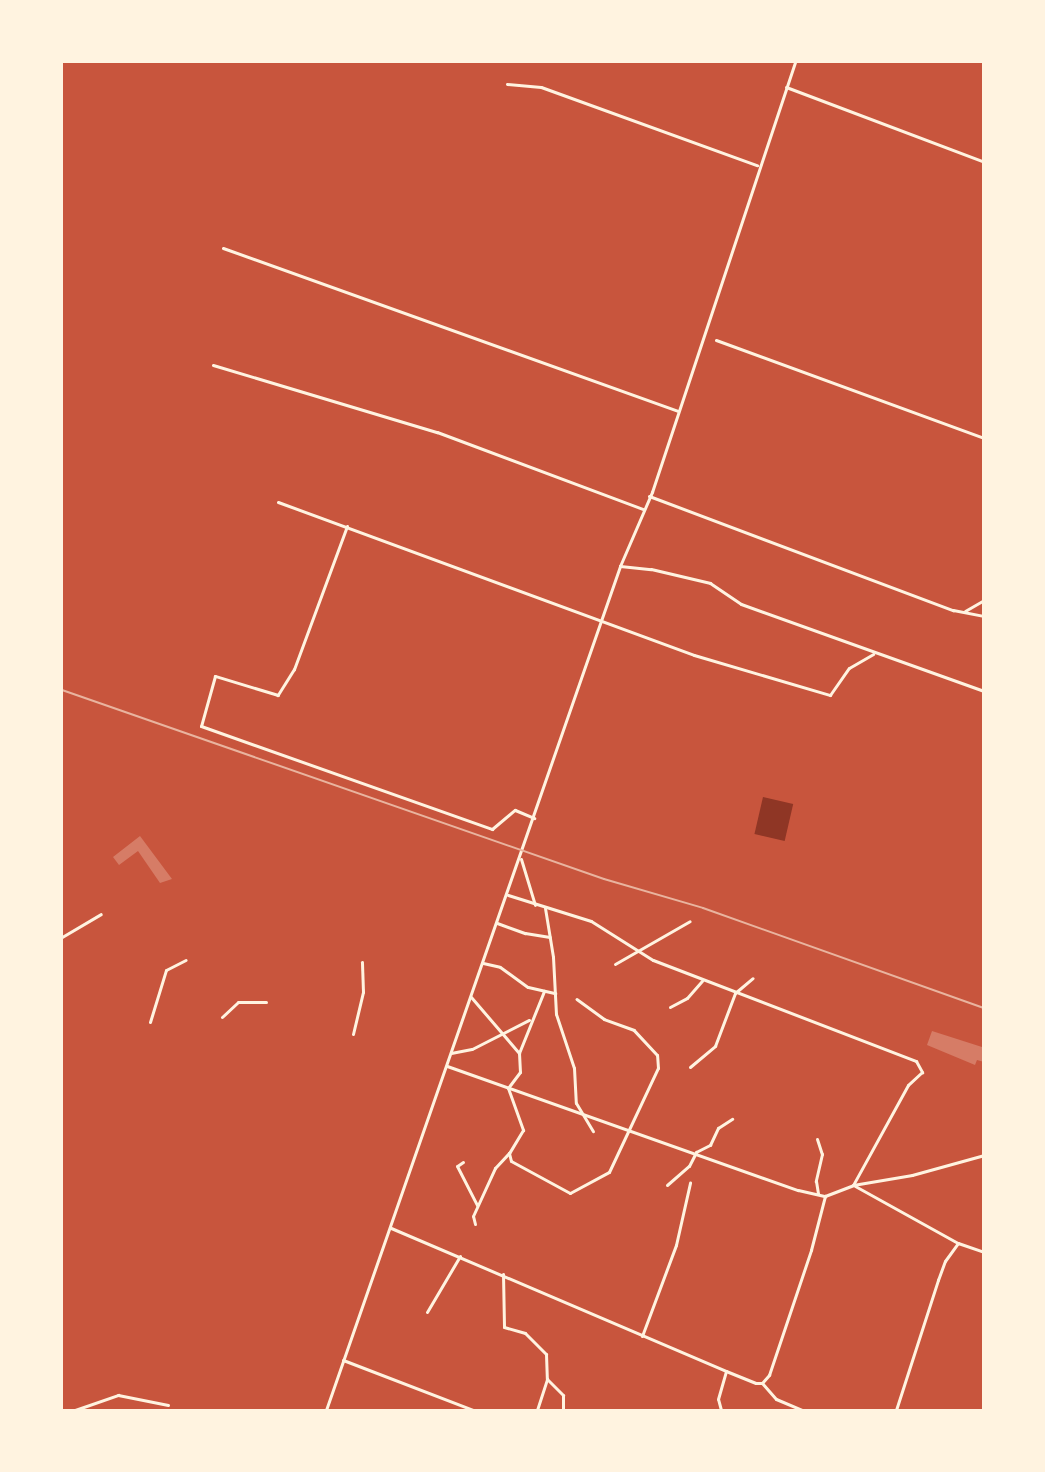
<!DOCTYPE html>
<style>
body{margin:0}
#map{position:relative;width:1045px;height:1472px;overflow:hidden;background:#c8553d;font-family:"Golos Text",sans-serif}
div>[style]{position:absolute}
.water>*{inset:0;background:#8f3625;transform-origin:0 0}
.building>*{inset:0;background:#d67c66}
.minor>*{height:3px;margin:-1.5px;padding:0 1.5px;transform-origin:1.5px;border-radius:1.5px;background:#fff3e0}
.rail>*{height:2px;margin:-1px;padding:0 1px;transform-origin:1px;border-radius:1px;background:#e9b49f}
span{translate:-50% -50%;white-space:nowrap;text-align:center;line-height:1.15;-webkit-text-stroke:5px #fff3e0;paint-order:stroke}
.frame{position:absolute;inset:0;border:63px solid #fff3e0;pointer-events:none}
</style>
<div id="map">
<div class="water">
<i style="left:763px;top:797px;width:31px;height:38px;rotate:13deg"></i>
</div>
<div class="building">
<i style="clip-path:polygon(140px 836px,172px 879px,160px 883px,138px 851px,119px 865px,113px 857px)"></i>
<i style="clip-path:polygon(932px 1031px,982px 1047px,984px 1062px,977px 1060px,975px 1065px,927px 1045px)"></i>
</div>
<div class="minor">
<i style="left:507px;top:84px;width:34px;rotate:5deg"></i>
<i style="left:541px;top:87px;width:230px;rotate:19.9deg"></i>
<i style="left:786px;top:87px;width:212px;rotate:20.7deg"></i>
<i style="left:223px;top:248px;width:483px;rotate:19.7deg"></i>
<i style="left:716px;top:340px;width:285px;rotate:20.1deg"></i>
<i style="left:213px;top:365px;width:234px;rotate:16.7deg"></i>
<i style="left:437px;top:432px;width:220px;rotate:20.5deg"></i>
<i style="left:649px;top:496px;width:325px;rotate:20.6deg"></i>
<i style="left:953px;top:610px;width:32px;rotate:11deg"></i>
<i style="left:278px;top:502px;width:443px;rotate:20.2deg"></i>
<i style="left:694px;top:655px;width:142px;rotate:16.4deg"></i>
<i style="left:830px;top:695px;width:33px;rotate:-55deg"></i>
<i style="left:849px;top:668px;width:28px;rotate:-30deg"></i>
<i style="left:347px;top:526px;width:153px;rotate:110.3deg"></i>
<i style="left:294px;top:669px;width:31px;rotate:122deg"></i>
<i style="left:278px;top:695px;width:66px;rotate:-163.2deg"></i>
<i style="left:215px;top:676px;width:52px;rotate:105.6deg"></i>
<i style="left:201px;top:726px;width:309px;rotate:19.5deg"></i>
<i style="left:492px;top:829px;width:30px;rotate:-40deg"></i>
<i style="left:515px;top:810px;width:21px;rotate:23deg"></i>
<i style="left:620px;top:566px;width:31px;rotate:6deg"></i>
<i style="left:651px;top:569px;width:61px;rotate:13.3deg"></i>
<i style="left:710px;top:583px;width:37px;rotate:34deg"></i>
<i style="left:741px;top:604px;width:258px;rotate:19.7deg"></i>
<i style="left:965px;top:611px;width:22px;rotate:-30deg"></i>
<i style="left:521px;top:859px;width:48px;rotate:73.1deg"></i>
<i style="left:508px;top:895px;width:87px;rotate:17.4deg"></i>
<i style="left:591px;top:921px;width:73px;rotate:32.2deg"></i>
<i style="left:653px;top:960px;width:282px;rotate:21deg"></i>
<i style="left:916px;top:1061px;width:13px;rotate:61deg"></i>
<i style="left:922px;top:1072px;width:19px;rotate:137deg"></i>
<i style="left:908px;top:1085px;width:114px;rotate:118.8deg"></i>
<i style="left:545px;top:908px;width:50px;rotate:80.7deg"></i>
<i style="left:553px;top:957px;width:57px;rotate:87deg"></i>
<i style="left:556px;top:1014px;width:57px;rotate:71.6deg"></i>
<i style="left:574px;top:1068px;width:35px;rotate:87deg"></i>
<i style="left:576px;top:1103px;width:33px;rotate:59deg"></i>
<i style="left:497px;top:923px;width:30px;rotate:20deg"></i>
<i style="left:525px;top:933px;width:25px;rotate:9deg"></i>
<i style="left:62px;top:937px;width:45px;rotate:-30.5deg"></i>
<i style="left:483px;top:963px;width:17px;rotate:13deg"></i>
<i style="left:500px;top:967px;width:34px;rotate:36deg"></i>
<i style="left:528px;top:987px;width:28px;rotate:13deg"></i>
<i style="left:615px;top:964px;width:86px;rotate:-29.8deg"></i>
<i style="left:471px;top:997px;width:74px;rotate:49.4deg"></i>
<i style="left:519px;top:1053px;width:19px;rotate:87deg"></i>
<i style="left:520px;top:1072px;width:20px;rotate:127deg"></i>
<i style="left:508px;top:1088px;width:45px;rotate:70.3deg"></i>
<i style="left:523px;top:1130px;width:27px;rotate:121deg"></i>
<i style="left:509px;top:1153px;width:8px;rotate:76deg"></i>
<i style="left:511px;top:1161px;width:67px;rotate:28.5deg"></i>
<i style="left:570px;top:1193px;width:44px;rotate:-28.3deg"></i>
<i style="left:609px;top:1172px;width:115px;rotate:-64.8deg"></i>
<i style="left:658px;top:1068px;width:13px;rotate:-94deg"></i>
<i style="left:657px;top:1055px;width:34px;rotate:-133deg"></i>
<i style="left:634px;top:1030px;width:32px;rotate:-160deg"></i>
<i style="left:604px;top:1019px;width:34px;rotate:-144deg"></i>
<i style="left:670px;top:1007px;width:19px;rotate:-28deg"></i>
<i style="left:687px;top:998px;width:23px;rotate:-49deg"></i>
<i style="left:222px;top:1017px;width:22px;rotate:-43deg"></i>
<i style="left:238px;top:1002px;width:28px"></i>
<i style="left:150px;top:1022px;width:54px;rotate:-72.9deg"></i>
<i style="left:166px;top:970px;width:22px;rotate:-27deg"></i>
<i style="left:353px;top:1034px;width:43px;rotate:-76.6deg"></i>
<i style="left:363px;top:992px;width:30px;rotate:-92deg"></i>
<i style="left:451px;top:1053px;width:21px;rotate:-11deg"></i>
<i style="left:472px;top:1049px;width:64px;rotate:-27deg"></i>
<i style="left:519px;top:1053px;width:67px;rotate:-68deg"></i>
<i style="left:447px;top:1066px;width:372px;rotate:19.5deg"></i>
<i style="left:798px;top:1190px;width:28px;rotate:13deg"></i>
<i style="left:825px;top:1196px;width:30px;rotate:-21deg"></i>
<i style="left:853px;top:1185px;width:60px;rotate:-9.6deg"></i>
<i style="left:912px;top:1175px;width:75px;rotate:-15.5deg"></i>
<i style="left:690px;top:1067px;width:33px;rotate:-40deg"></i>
<i style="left:715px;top:1046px;width:57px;rotate:-69.3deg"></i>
<i style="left:735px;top:993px;width:23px;rotate:-40deg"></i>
<i style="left:817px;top:1139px;width:16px;rotate:72deg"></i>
<i style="left:822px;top:1154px;width:28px;rotate:103deg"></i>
<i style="left:816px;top:1181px;width:13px;rotate:81deg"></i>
<i style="left:463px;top:1162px;width:7px;rotate:146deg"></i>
<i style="left:457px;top:1166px;width:44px;rotate:62.9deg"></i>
<i style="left:667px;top:1185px;width:29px;rotate:-41deg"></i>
<i style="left:689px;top:1166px;width:16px;rotate:-63deg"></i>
<i style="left:696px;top:1152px;width:16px;rotate:-27deg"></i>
<i style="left:710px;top:1145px;width:19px;rotate:-65deg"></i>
<i style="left:718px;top:1128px;width:17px;rotate:-33deg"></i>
<i style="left:855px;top:1186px;width:118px;rotate:29deg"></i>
<i style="left:958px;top:1243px;width:28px;rotate:19deg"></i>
<i style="left:475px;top:1224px;width:8px;rotate:-104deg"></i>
<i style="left:473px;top:1216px;width:53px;rotate:-65.4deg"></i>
<i style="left:495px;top:1168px;width:21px;rotate:-47deg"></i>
<i style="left:391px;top:1228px;width:364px;rotate:23.1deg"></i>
<i style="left:503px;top:1274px;width:53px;rotate:88.9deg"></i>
<i style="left:504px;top:1327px;width:22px;rotate:16deg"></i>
<i style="left:525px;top:1333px;width:30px;rotate:45deg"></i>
<i style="left:546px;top:1354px;width:25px;rotate:88deg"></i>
<i style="left:547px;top:1379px;width:23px;rotate:45deg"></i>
<i style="left:563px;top:1395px;width:15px;rotate:90deg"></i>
<i style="left:427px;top:1312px;width:65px;rotate:-59.5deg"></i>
<i style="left:642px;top:1336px;width:97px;rotate:-69.5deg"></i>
<i style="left:676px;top:1245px;width:64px;rotate:-77.3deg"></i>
<i style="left:343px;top:1360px;width:139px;rotate:21deg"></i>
<i style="left:762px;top:1383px;width:21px;rotate:49deg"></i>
<i style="left:776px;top:1399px;width:28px;rotate:23deg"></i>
<i style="left:75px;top:1410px;width:46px;rotate:-19.2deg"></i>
<i style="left:118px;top:1395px;width:51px;rotate:11.3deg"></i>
<i style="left:326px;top:1410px;width:894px;rotate:-70.79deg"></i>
<i style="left:620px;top:566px;width:81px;rotate:-66.6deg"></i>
<i style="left:652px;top:492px;width:453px;rotate:-71.6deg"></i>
<i style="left:537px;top:1410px;width:33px;rotate:-72deg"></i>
<i style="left:721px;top:1410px;width:11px;rotate:-105deg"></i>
<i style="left:718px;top:1399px;width:29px;rotate:-74deg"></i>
<i style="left:726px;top:1371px;width:32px;rotate:22deg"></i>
<i style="left:756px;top:1383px;width:6px"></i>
<i style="left:762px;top:1383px;width:11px;rotate:-49deg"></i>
<i style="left:769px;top:1375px;width:132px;rotate:-71.4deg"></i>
<i style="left:811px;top:1250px;width:56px;rotate:-75.5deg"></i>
<i style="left:896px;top:1410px;width:137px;rotate:-72.1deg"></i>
<i style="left:938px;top:1280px;width:20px;rotate:-70deg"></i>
<i style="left:945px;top:1261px;width:22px;rotate:-54deg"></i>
</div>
<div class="rail">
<i style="left:62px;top:690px;width:574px;rotate:19.22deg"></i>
<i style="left:604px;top:879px;width:103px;rotate:16.3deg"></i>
<i style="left:703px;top:908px;width:298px;rotate:19.6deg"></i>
</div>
<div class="frame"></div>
</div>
